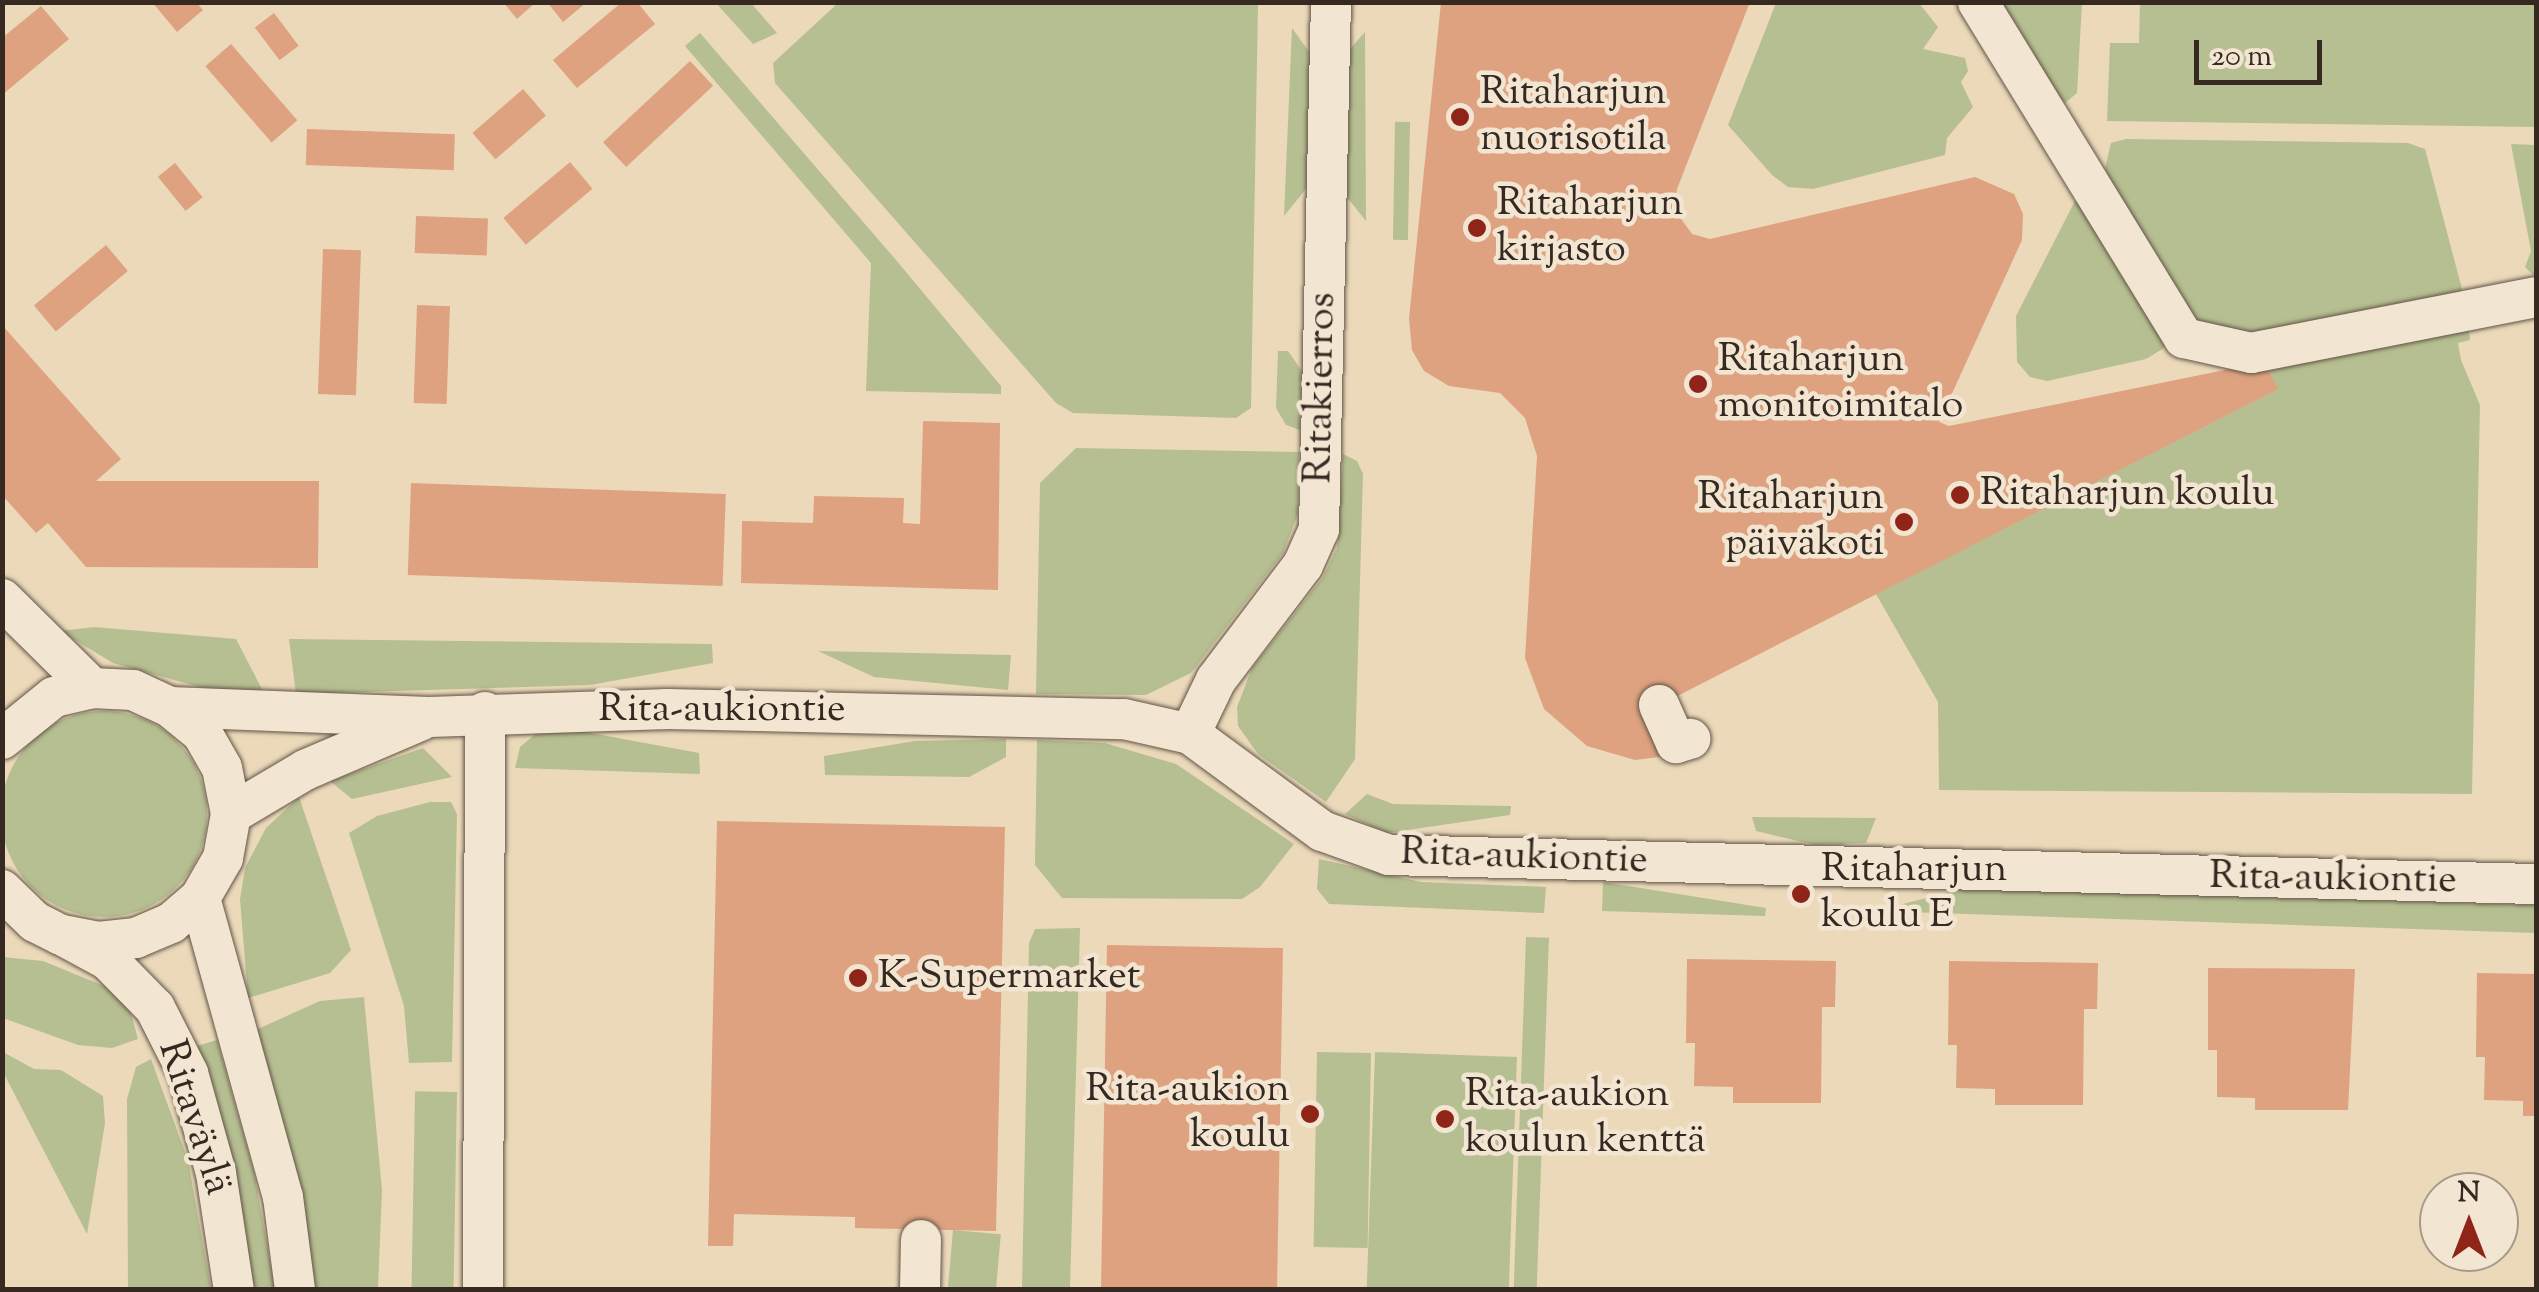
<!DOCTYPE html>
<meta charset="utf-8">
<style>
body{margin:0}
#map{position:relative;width:2539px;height:1292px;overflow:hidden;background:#ebd9ba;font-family:"Sorts Mill Goudy",serif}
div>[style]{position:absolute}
.green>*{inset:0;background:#b6bf91;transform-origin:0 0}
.round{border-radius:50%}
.building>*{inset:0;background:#dea280;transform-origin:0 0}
.roads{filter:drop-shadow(0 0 2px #625547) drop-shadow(0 0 2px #625547)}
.minor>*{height:40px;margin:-20px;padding:0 20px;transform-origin:20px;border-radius:20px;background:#f2e6d2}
.dots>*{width:28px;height:28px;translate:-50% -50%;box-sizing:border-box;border:5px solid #f2e6d2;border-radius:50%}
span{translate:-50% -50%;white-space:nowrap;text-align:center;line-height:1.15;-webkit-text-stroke:9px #f2e6d2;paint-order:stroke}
.poi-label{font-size:40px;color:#352921}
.left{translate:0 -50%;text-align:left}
.right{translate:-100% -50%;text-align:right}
.street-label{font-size:40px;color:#352921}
.frame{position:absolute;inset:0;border:5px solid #352921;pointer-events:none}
.north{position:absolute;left:2419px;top:1172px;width:100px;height:100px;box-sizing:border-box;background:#f2e6d2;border:2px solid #a69a8b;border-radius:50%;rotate:0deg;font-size:28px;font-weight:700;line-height:40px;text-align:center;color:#352921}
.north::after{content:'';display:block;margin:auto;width:35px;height:45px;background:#8f2418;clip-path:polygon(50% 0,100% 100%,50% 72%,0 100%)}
.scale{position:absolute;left:2194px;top:40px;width:128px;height:45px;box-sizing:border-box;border:5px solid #352921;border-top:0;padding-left:12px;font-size:30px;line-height:35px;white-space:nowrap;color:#352921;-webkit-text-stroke:8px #f2e6d2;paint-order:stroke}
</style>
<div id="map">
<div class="green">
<i style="clip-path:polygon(716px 3px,751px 3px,777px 33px,753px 44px)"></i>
<i style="clip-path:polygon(838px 3px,1258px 3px,1251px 408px,1236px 418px,1073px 413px,1056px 403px,775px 83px,773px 63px)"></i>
<i style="clip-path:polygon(1776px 3px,1919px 3px,1938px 27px,1923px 49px,1965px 58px,1968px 71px,1961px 82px,1973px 107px,1947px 138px,1945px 155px,1813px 189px,1788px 187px,1772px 175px,1728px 125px)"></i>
<i style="clip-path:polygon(1998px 3px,2082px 3px,2077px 93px,2065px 103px,2050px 94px)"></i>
<i style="clip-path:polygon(2140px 3px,2536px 3px,2536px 127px,2107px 121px,2110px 43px,2139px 43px)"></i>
<i style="clip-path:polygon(1292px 28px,1315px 60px,1310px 184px,1284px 216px)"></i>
<i style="clip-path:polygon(1365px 32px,1366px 221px,1338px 186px,1342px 58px)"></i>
<i style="clip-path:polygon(700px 33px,896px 260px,1001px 386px,1001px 394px,866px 391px,871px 263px,685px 46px)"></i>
<i style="left:1410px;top:122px;width:118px;height:15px;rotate:91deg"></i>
<i style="clip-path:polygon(2126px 139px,2408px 143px,2425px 149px,2462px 289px,2458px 296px,2257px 339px,2205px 328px,2187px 312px,2114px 192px,2105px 168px,2111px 143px)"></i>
<i style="clip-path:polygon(2511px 144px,2536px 145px,2536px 278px,2525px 267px,2531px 251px)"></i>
<i style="clip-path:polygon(2075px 201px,2086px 204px,2166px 335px,2164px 348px,2146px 359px,2047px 381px,2030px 377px,2017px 362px,2016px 316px)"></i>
<i style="clip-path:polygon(2468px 323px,2470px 340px,2458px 343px,2461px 360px,2480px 405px,2472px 794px,1939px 790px,1938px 702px,1876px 594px,2277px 389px,2264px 362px)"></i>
<i style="clip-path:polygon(1278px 351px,1288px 351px,1302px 371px,1300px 430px,1286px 425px,1276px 408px)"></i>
<i style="clip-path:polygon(1076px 448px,1299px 452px,1298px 514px,1283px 553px,1191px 673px,1146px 695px,1036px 694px,1040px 483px)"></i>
<i style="clip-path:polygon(1343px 454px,1357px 461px,1363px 474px,1355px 759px,1326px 802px,1258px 754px,1238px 726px,1237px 707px,1252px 668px,1323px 577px,1337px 548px)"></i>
<i style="clip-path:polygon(94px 627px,236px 639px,265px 695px,225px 694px,113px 663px,60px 631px)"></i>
<i style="clip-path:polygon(289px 639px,712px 644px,713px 663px,590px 685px,296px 694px)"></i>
<i style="clip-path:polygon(818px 651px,1011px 655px,1008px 690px,874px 677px)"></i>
<i class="round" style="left:1px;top:711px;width:206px;height:206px"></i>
<i style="clip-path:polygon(580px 731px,699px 753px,700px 774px,515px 768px,520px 747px,538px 732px)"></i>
<i style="clip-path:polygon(1006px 739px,1006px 757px,969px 777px,825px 775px,824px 756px,915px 741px)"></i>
<i style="clip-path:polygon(1037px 740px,1105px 743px,1176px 764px,1294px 844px,1260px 887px,1242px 899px,1062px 898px,1035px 865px)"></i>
<i style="clip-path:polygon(423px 748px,452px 777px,352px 799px,330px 781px)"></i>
<i style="clip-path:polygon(1367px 794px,1393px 804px,1511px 806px,1510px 815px,1387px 833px,1345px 814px)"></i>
<i style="clip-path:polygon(299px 797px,351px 950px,330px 973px,248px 998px,240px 899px,245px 868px,266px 828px)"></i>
<i style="clip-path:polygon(430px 802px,451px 802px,457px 814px,452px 1062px,409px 1063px,404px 1006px,349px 833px,377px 816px)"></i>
<i style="clip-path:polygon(1752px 817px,1876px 818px,1866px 843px,1815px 845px,1756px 831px)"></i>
<i style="clip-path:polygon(1319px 859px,1421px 882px,1546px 887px,1544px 913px,1329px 904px,1317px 889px)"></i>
<i style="clip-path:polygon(1603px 882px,1766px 908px,1765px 916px,1602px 911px)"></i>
<i style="clip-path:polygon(1965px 888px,2536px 905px,2536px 933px,1876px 911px)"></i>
<i style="clip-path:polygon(1080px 928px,1070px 1289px,1022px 1289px,1029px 943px,1035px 929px)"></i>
<i style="left:1526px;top:937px;width:23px;height:352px;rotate:2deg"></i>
<i style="clip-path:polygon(2px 957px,43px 961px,104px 986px,130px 1010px,138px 1039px,112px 1048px,78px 1045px,3px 1018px)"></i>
<i style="clip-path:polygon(364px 997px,382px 1190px,378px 1289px,312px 1289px,251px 1032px,320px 1001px)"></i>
<i style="clip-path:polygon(217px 1040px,254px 1172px,275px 1289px,245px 1289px,190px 1048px)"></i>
<i style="clip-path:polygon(3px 1052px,34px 1069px,61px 1070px,103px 1096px,105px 1123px,87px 1234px,3px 1072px)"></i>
<i style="left:1317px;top:1052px;width:54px;height:195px;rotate:1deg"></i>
<i style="left:1375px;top:1052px;width:142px;height:237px;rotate:2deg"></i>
<i style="clip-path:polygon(151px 1059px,188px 1160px,211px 1289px,128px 1289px,127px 1099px,136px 1067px)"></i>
<i style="left:457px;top:1092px;width:197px;height:42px;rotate:91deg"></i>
<i style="left:953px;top:1230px;width:48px;height:60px;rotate:5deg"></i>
</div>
<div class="building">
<i style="clip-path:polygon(152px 2px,196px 2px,203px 10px,177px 32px)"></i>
<i style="clip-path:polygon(503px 2px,536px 2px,517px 19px)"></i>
<i style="clip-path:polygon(547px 2px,587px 2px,563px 22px)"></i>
<i style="clip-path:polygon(622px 2px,637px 2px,655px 24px,577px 88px,553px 60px)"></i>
<i style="clip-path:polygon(1441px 2px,1750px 2px,1677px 189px,1674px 209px,1692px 234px,1710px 239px,1975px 177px,2014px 194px,2023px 214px,2022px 240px,1939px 422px,1949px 426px,2264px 362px,2278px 389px,1650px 710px,1667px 756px,1635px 760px,1587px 746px,1544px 709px,1525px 658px,1537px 456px,1525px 418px,1500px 393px,1449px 386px,1424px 371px,1412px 350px,1409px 319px)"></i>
<i style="clip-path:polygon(41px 6px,69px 39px,2px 95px,2px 38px)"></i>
<i style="left:274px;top:13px;width:41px;height:24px;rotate:53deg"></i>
<i style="left:231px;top:44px;width:101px;height:34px;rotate:49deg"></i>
<i style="left:690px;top:61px;width:34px;height:119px;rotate:47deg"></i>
<i style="left:523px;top:89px;width:35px;height:67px;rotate:49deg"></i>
<i style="left:307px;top:129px;width:148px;height:36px;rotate:2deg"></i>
<i style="left:570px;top:162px;width:35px;height:87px;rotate:50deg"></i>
<i style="left:175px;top:163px;width:44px;height:22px;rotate:51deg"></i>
<i style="left:416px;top:216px;width:72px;height:37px;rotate:2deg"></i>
<i style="left:106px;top:245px;width:34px;height:94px;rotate:50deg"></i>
<i style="left:323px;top:249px;width:38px;height:145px;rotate:2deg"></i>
<i style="left:417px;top:305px;width:33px;height:98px;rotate:2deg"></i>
<i style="clip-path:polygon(2px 325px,121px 459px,96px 481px,319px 481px,318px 568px,86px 567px,48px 523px,36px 533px,2px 495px)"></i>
<i style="clip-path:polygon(923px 421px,1000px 423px,998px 590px,741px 583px,742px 521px,813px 523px,814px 496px,904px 498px,903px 523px,920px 524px)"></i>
<i style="left:411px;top:483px;width:315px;height:92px;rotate:2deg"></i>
<i style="clip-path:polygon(717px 821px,1005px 827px,996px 1231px,855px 1228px,855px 1217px,734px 1214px,733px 1246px,708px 1246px)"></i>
<i style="left:1107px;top:945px;width:176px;height:345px;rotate:1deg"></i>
<i style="clip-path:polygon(1687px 959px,1836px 961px,1835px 1007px,1822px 1007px,1821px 1103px,1733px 1103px,1733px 1087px,1694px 1086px,1695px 1043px,1686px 1043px)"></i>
<i style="clip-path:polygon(1949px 961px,2098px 963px,2097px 1009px,2084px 1009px,2083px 1105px,1995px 1105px,1995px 1089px,1956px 1088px,1957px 1045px,1948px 1045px)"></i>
<i style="clip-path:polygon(2208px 968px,2355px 969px,2348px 1110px,2255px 1110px,2255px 1098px,2217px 1097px,2217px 1050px,2208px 1050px)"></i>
<i style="clip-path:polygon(2477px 973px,2536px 974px,2536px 1116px,2523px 1116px,2523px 1101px,2484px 1100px,2485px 1057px,2476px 1057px)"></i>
</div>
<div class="roads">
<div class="minor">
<i style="left:1978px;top:2px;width:394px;rotate:58.5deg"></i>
<i style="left:2184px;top:338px;width:69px;rotate:12.6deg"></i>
<i style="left:2251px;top:353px;width:290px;rotate:-11.1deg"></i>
<i style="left:2px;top:599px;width:127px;rotate:44.7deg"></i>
<i style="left:1659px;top:705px;width:42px;rotate:65.9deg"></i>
<i style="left:1676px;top:743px;width:15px;rotate:-16deg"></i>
<i style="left:170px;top:707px;width:259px;rotate:2.2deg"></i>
<i style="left:429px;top:717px;width:239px;rotate:-1.9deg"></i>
<i style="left:668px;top:709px;width:456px;rotate:1.3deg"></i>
<i style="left:1124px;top:719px;width:68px;rotate:12.8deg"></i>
<i style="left:1190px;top:734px;width:164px;rotate:36.3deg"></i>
<i style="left:1322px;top:831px;width:71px;rotate:19.7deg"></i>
<i style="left:1389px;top:855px;width:1147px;rotate:1.45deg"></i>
<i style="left:1190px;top:734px;width:60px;rotate:-64.3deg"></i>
<i style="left:1216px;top:680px;width:144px;rotate:-52.9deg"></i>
<i style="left:1303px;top:565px;width:39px;rotate:-66deg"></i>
<i style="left:1319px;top:529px;width:527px;rotate:-88.7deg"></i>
<i style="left:2px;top:739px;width:67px;rotate:-38.9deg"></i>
<i style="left:54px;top:697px;width:39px;rotate:-13deg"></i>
<i style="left:92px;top:688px;width:41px;rotate:2.8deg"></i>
<i style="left:133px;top:690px;width:41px;rotate:24.7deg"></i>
<i style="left:170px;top:707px;width:41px;rotate:39.1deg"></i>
<i style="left:202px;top:733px;width:40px;rotate:60.3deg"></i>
<i style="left:222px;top:768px;width:47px;rotate:78.9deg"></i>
<i style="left:231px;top:814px;width:45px;rotate:100.3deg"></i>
<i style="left:223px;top:858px;width:46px;rotate:119.9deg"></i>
<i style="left:200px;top:898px;width:38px;rotate:139deg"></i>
<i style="left:171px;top:923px;width:38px;rotate:157deg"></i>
<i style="left:136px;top:938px;width:38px;rotate:174deg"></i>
<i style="left:98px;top:942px;width:38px;rotate:-169deg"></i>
<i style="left:61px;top:935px;width:29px;rotate:-153deg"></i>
<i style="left:35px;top:922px;width:46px;rotate:-135.9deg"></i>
<i style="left:231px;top:814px;width:86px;rotate:-30.7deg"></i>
<i style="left:305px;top:770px;width:125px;rotate:-23.1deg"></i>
<i style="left:200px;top:898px;width:310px;rotate:74.5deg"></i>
<i style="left:283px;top:1197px;width:94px;rotate:82.6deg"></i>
<i style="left:69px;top:939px;width:44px;rotate:28.3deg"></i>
<i style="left:108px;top:960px;width:67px;rotate:45.6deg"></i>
<i style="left:155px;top:1008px;width:73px;rotate:63.1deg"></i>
<i style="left:188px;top:1073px;width:104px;rotate:74.4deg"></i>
<i style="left:216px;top:1173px;width:118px;rotate:81.3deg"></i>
<i style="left:483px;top:1290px;width:578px;rotate:-89.8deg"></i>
<i style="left:920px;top:1290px;width:50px;rotate:-88.9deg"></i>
</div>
</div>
<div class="dots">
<i style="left:1460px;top:117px;background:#8f2418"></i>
<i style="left:1477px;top:228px;background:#8f2418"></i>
<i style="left:1698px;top:384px;background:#8f2418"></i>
<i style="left:1960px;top:495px;background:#8f2418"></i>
<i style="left:1904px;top:522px;background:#8f2418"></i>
<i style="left:1801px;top:894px;background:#8f2418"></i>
<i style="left:858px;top:978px;background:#8f2418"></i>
<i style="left:1310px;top:1114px;background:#8f2418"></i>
<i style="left:1445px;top:1119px;background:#8f2418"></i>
</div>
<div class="poi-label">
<span class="left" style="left:1480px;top:117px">Ritaharjun<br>nuorisotila</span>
<span class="left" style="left:1497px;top:228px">Ritaharjun<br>kirjasto</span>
<span class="left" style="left:1718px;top:384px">Ritaharjun<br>monitoimitalo</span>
<span class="left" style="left:1980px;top:495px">Ritaharjun koulu</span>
<span class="right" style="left:1884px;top:522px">Ritaharjun<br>päiväkoti</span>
<span class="left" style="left:1821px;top:894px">Ritaharjun<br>koulu E</span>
<span class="left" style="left:878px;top:978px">K-Supermarket</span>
<span class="right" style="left:1290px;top:1114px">Rita-aukion<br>koulu</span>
<span class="left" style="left:1465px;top:1119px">Rita-aukion<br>koulun kenttä</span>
</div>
<div class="street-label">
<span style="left:1322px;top:388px;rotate:-89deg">Ritakierros</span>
<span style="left:722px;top:711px">Rita-aukiontie</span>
<span style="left:1524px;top:858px;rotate:2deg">Rita-aukiontie</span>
<span style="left:2333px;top:880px;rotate:1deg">Rita-aukiontie</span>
<span style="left:193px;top:1118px;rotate:72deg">Ritaväylä</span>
</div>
<div class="frame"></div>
<div class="north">N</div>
<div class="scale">20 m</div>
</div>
